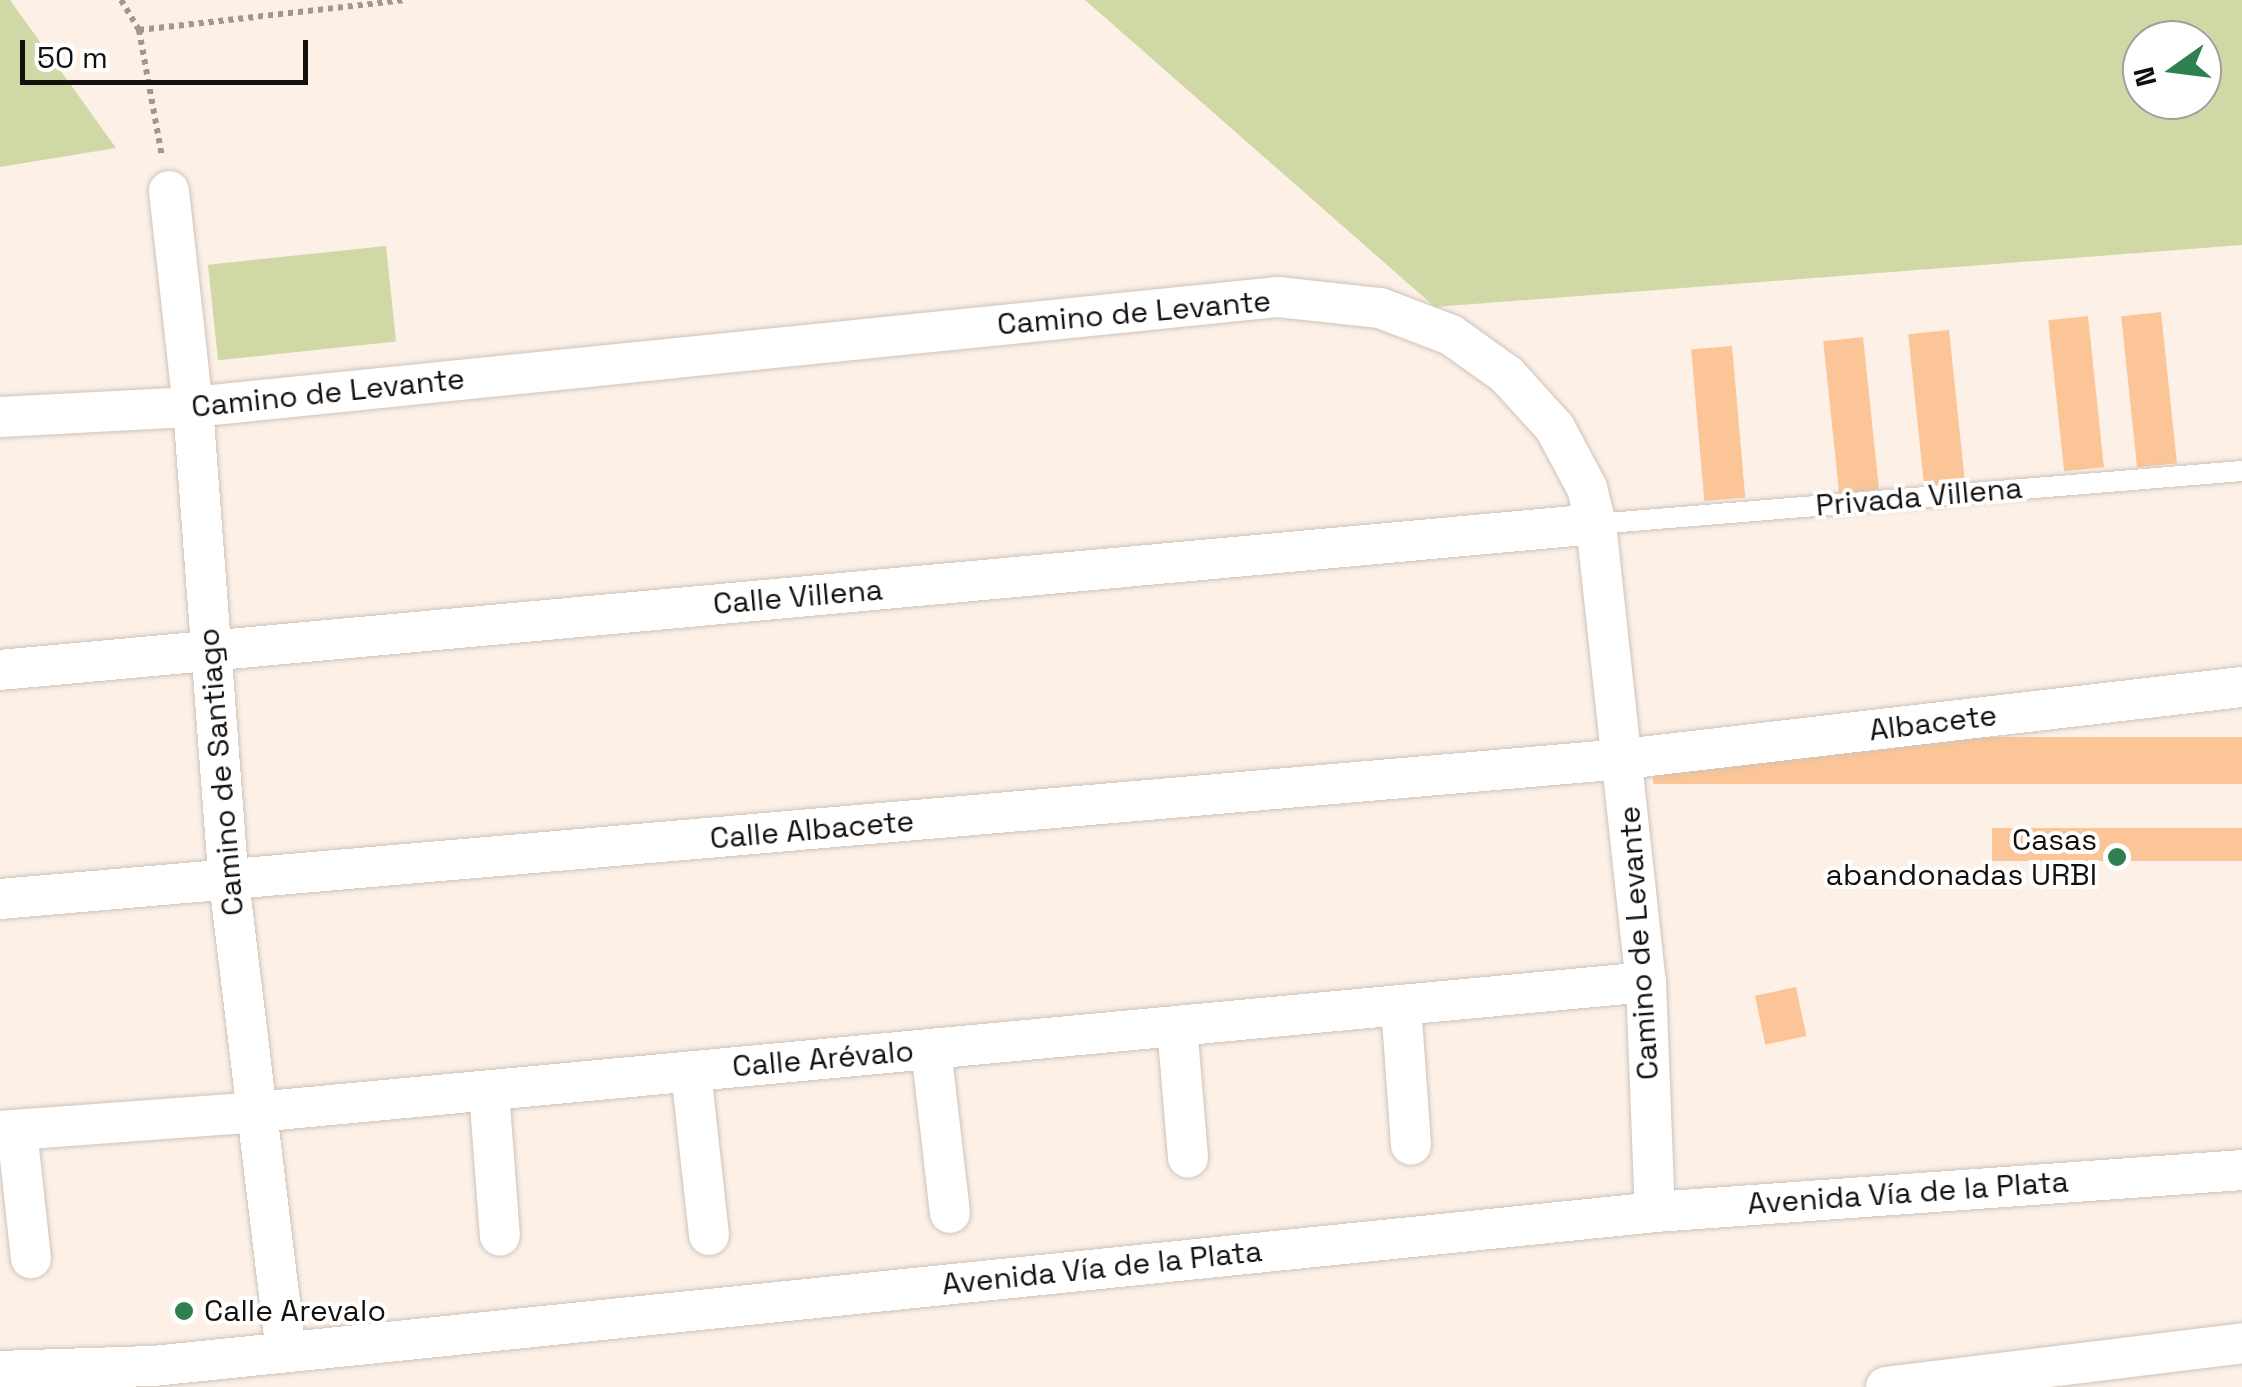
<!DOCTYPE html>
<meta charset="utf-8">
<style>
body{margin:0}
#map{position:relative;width:2242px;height:1387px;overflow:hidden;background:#fcf0e7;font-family:"Space Grotesk",sans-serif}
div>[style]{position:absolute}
.green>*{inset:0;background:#d0d9a6;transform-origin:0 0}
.building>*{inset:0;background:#fbc597;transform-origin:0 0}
.path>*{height:6px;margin-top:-3px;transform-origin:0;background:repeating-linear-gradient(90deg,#a09790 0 5px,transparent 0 10px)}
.roads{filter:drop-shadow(0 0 2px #cec3ba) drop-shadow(0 0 2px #cec3ba)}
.service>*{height:20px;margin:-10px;padding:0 10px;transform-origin:10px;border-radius:10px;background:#fff}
.minor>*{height:40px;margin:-20px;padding:0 20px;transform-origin:20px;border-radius:20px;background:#fff}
.dots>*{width:28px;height:28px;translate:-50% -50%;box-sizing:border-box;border:5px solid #fff;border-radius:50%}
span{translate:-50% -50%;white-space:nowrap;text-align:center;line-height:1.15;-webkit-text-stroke:8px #fff;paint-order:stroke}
.street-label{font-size:30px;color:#14100d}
.poi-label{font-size:30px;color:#14100d}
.right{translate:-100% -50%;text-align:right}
.left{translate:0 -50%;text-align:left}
.north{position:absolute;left:2122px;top:20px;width:100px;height:100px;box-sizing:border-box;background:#fff;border:2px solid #a19f9e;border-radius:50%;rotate:256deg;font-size:28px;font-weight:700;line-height:40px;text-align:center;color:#14100d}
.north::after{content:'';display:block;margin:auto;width:35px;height:45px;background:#2e8051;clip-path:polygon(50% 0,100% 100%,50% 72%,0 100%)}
.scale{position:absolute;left:20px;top:40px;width:288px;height:45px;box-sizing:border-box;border:5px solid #14100d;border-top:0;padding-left:12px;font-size:30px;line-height:35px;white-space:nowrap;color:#14100d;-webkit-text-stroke:8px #fff;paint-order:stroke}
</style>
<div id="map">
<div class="green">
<i style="clip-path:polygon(0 0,10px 0,116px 148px,0 167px)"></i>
<i style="clip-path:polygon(evenodd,1085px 0,2242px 0,2242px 245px,1435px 307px,1085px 0,2142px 40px,2202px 40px,2202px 100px,2142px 100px,2142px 40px)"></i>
<i style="left:386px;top:246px;width:96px;height:179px;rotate:84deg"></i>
</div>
<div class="building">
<i style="left:2161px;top:312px;width:152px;height:40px;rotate:84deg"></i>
<i style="left:2088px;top:316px;width:152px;height:40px;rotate:84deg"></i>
<i style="left:1949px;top:330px;width:152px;height:41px;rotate:84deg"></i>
<i style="left:1863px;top:337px;width:153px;height:40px;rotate:84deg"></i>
<i style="left:1732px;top:346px;width:152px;height:41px;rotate:85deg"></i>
<i style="left:2242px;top:737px;width:47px;height:589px;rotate:90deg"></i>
<i style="left:2242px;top:828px;width:33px;height:250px;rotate:90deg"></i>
<i style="left:1796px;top:987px;width:50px;height:42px;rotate:78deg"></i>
</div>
<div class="path">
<i style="left:121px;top:0;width:35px;rotate:59deg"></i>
<i style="left:139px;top:30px;width:128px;rotate:79.7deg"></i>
<i style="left:139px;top:30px;width:268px;rotate:-6.4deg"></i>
</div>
<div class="roads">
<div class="service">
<i style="left:1596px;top:524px;width:648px;rotate:-4.69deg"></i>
</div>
<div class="minor">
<i style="left:169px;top:191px;width:217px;rotate:83.7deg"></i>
<i style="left:193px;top:407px;width:475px;rotate:85.7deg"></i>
<i style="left:229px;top:881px;width:474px;rotate:83.1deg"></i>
<i style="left:0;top:417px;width:193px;rotate:-3deg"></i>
<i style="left:193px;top:407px;width:1091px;rotate:-5.79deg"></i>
<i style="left:1278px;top:297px;width:103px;rotate:6.2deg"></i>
<i style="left:1380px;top:308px;width:76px;rotate:20.8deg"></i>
<i style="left:1451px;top:335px;width:69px;rotate:35.5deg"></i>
<i style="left:1507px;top:375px;width:72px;rotate:47.8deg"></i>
<i style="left:1555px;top:428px;width:68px;rotate:61.9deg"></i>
<i style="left:1587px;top:488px;width:37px;rotate:76deg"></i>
<i style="left:1596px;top:524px;width:461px;rotate:83.8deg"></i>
<i style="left:1646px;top:982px;width:230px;rotate:87.8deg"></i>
<i style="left:0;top:670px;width:1603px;rotate:-5.23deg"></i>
<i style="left:0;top:899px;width:1630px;rotate:-4.93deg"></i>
<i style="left:1624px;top:759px;width:622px;rotate:-6.65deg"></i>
<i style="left:1401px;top:1005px;width:140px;rotate:85.9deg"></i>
<i style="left:1177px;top:1026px;width:132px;rotate:85.2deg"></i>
<i style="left:931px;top:1049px;width:165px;rotate:83.4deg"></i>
<i style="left:691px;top:1072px;width:164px;rotate:83.7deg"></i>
<i style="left:489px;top:1091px;width:145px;rotate:85.7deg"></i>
<i style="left:17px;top:1130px;width:129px;rotate:83.8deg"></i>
<i style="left:0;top:1131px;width:257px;rotate:-4.2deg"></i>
<i style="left:256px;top:1112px;width:1396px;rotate:-5.34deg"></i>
<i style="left:0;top:1371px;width:153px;rotate:-1.9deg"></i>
<i style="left:153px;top:1366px;width:1510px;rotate:-5.85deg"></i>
<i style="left:1655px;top:1212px;width:589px;rotate:-4.09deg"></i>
<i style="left:1886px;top:1387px;width:359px;rotate:-7deg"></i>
</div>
</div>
<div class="dots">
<i style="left:2117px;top:857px;background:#2e8051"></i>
<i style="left:184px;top:1311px;background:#2e8051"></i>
</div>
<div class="street-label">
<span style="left:1134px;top:313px;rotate:-5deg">Camino de Levante</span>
<span style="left:328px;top:393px;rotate:-6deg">Camino de Levante</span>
<span style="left:1919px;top:497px;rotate:-5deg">Privada Villena</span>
<span style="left:798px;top:597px;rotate:-5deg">Calle Villena</span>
<span style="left:1933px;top:723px;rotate:-7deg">Albacete</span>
<span style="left:221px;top:772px;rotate:-95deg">Camino de Santiago</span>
<span style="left:812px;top:830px;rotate:-5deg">Calle Albacete</span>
<span style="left:1639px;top:943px;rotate:-94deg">Camino de Levante</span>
<span style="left:823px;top:1059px;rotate:-5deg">Calle Arévalo</span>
<span style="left:1908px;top:1193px;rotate:-4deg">Avenida Vía de la Plata</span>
<span style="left:1102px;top:1268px;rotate:-6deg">Avenida Vía de la Plata</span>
</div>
<div class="poi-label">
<span class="right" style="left:2097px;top:857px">Casas<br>abandonadas URBI</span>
<span class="left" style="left:204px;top:1311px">Calle Arevalo</span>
</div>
<div class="north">N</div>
<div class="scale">50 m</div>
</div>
